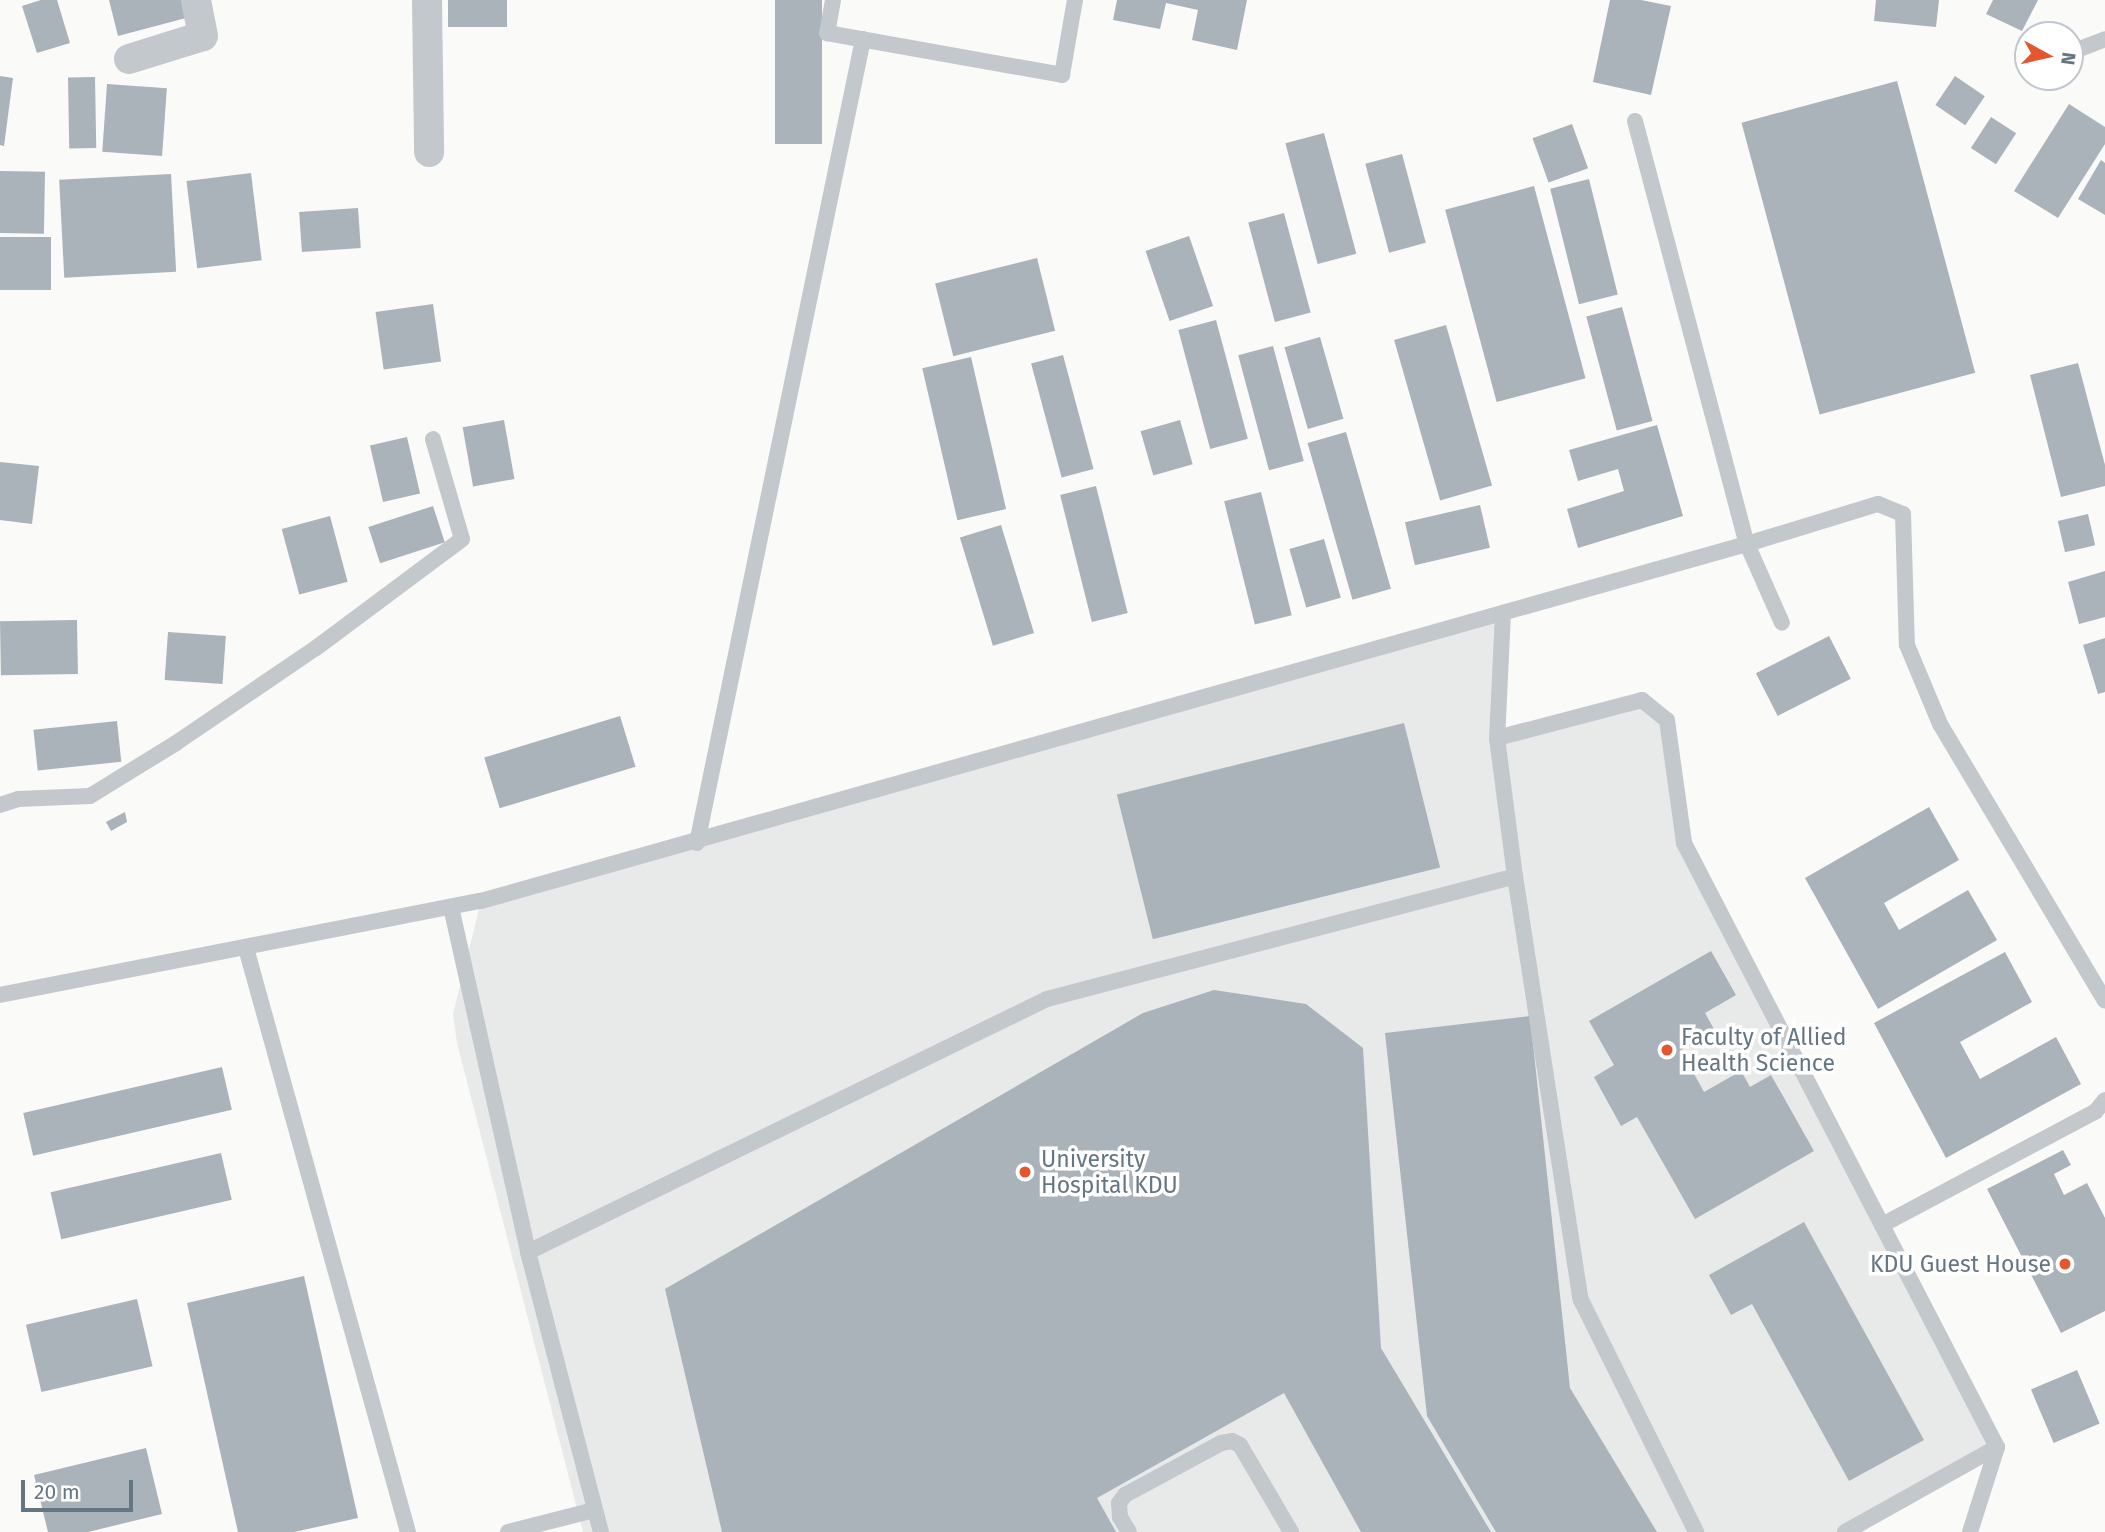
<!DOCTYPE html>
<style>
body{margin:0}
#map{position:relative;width:2105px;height:1532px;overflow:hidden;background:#fafaf8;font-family:"Fira Sans",sans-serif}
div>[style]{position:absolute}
.built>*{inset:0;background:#e8e9e9}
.building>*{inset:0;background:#aab3b9;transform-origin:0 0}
.lane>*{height:16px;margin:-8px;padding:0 8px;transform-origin:8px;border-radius:8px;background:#c3c8cc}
.street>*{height:30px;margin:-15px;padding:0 15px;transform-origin:15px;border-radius:15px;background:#c3c8cc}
.dots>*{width:19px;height:19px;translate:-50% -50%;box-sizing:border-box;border:4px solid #fff;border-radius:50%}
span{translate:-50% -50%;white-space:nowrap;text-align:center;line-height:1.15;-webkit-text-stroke:7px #fff;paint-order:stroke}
.poi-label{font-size:23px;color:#657683}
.left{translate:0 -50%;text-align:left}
.right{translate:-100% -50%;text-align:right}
.north{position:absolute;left:2014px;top:21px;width:70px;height:70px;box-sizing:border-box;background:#fff;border:2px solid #c1c8cd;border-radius:50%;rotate:98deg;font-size:19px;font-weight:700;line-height:28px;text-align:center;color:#657683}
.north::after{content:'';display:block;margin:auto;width:24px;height:32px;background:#e4572e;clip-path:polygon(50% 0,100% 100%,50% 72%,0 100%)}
.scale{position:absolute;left:21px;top:1480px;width:112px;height:32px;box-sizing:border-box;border:4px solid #657683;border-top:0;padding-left:9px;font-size:21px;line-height:24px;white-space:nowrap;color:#657683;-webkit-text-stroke:5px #fff;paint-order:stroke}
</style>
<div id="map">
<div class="built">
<i style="clip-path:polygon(1503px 613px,1497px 737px,1642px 700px,1667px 720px,1684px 843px,1997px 1447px,1845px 1532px,583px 1532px,457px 1043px,453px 1014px,481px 901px)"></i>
</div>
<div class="building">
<i style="clip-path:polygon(41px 0,57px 0,70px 43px,37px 53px,22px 6px)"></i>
<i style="clip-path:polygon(109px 0,182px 0,186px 18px,118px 36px)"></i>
<i style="left:448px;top:0;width:59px;height:27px"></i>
<i style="left:775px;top:0;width:47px;height:144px"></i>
<i style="clip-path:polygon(1117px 0,1247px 0,1237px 50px,1192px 40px,1198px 10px,1166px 3px,1160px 29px,1113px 20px)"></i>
<i style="clip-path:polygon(1610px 0,1641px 0,1671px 6px,1651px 95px,1593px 82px)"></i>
<i style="clip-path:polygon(1876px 0,1939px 0,1936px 27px,1874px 21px)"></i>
<i style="clip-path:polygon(1993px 0,2038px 0,2022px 31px,1986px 14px)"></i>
<i style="clip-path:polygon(0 76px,13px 78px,4px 146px,0 145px)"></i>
<i style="left:1955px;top:76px;width:36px;height:35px;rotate:34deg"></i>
<i style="left:95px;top:77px;width:71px;height:27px;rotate:89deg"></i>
<i style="left:1897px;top:81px;width:302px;height:161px;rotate:75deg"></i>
<i style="left:107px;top:84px;width:60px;height:68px;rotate:4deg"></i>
<i style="clip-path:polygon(2069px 104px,2105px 127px,2105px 144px,2058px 218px,2014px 191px)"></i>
<i style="left:1991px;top:117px;width:30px;height:37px;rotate:33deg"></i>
<i style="left:1572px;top:124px;width:47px;height:42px;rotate:70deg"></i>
<i style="left:1324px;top:133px;width:125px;height:40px;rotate:75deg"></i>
<i style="left:1402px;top:154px;width:92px;height:38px;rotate:75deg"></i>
<i style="clip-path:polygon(2101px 160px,2105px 163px,2105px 215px,2078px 199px)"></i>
<i style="left:0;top:171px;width:45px;height:62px;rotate:1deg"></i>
<i style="left:251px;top:173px;width:88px;height:65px;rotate:83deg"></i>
<i style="left:171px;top:174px;width:98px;height:112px;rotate:87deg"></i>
<i style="left:1589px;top:179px;width:119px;height:40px;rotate:76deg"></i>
<i style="left:1534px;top:186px;width:199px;height:92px;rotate:75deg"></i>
<i style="left:358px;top:208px;width:40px;height:59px;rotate:86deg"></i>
<i style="left:1284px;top:213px;width:103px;height:37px;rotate:75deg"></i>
<i style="left:1189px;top:236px;width:74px;height:46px;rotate:71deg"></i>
<i style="left:0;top:237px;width:51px;height:53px"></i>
<i style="left:1037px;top:258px;width:75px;height:105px;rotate:76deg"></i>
<i style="left:433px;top:304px;width:58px;height:58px;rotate:82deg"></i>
<i style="left:1622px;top:307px;width:118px;height:37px;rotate:75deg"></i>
<i style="left:1216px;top:320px;width:123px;height:39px;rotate:75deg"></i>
<i style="left:1446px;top:325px;width:167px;height:54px;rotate:74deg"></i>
<i style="left:1320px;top:337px;width:85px;height:37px;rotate:74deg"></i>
<i style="left:1273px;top:346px;width:119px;height:36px;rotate:75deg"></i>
<i style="left:1063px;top:355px;width:118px;height:33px;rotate:75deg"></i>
<i style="left:971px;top:357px;width:156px;height:50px;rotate:77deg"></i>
<i style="clip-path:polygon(2078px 363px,2105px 465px,2105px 486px,2061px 497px,2030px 375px)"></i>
<i style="left:504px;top:420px;width:60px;height:42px;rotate:80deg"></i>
<i style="left:1180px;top:420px;width:46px;height:41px;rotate:74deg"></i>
<i style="clip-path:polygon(1657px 425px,1683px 516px,1578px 548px,1567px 509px,1624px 491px,1618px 469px,1578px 481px,1569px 450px)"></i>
<i style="left:1346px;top:432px;width:163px;height:40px;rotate:74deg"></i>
<i style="left:407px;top:437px;width:58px;height:38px;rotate:77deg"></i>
<i style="clip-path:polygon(0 462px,39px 466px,32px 524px,0 520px)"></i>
<i style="left:1096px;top:486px;width:131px;height:37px;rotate:76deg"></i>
<i style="left:1261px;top:492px;width:127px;height:38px;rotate:76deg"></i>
<i style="left:1480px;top:505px;width:44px;height:77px;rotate:77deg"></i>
<i style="left:433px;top:506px;width:38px;height:68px;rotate:72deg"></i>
<i style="left:2088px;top:514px;width:32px;height:31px;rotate:77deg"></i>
<i style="left:330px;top:516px;width:68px;height:50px;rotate:75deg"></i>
<i style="left:1001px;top:525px;width:113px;height:43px;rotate:73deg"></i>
<i style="left:1324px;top:539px;width:61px;height:36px;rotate:74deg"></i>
<i style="clip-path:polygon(2105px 571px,2105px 617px,2079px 624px,2068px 582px)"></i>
<i style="left:77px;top:620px;width:54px;height:77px;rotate:89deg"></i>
<i style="left:168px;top:632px;width:58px;height:48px;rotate:4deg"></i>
<i style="left:1829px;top:636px;width:48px;height:82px;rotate:63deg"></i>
<i style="clip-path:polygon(2105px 638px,2105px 692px,2098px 694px,2083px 645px)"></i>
<i style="left:620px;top:716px;width:53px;height:142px;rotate:73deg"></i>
<i style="left:117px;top:721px;width:41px;height:84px;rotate:84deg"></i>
<i style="left:1404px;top:723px;width:149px;height:296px;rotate:76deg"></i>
<i style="clip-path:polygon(1929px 807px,1959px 860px,1884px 903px,1899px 930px,1968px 890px,1997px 940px,1878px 1009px,1805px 878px)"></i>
<i style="clip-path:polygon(125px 812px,127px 822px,111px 831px,106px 822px)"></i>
<i style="clip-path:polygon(1711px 951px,1736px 995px,1705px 1013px,1715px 1031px,1681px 1050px,1704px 1092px,1741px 1071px,1750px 1087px,1771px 1075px,1814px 1151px,1695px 1219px,1637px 1117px,1621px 1126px,1594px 1077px,1614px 1065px,1589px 1021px)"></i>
<i style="clip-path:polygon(2005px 952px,2032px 1002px,1960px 1042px,1980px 1079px,2056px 1037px,2081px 1084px,1946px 1158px,1874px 1023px)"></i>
<i style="clip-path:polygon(1214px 990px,1306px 1004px,1363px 1048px,1381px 1348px,1491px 1532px,1361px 1532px,1284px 1393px,1097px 1498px,1116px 1532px,722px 1532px,665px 1289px,1143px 1013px)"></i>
<i style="clip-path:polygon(1530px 1016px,1570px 1388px,1657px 1532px,1496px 1532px,1427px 1416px,1385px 1033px)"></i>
<i style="left:222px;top:1067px;width:44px;height:204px;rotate:77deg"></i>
<i style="clip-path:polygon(2063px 1150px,2071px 1165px,2054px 1174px,2064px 1195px,2087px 1183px,2105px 1218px,2105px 1311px,2061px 1333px,1987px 1189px)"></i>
<i style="left:221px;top:1153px;width:48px;height:175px;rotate:77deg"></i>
<i style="clip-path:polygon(1804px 1222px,1924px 1440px,1849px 1481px,1752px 1304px,1731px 1315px,1709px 1275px)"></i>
<i style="clip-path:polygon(304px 1276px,358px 1518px,294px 1532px,238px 1532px,187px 1303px)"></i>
<i style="left:137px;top:1299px;width:69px;height:114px;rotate:77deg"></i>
<i style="left:2077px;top:1370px;width:58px;height:50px;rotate:67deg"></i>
<i style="clip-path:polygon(146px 1448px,162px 1514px,88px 1532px,48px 1532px,34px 1475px)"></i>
</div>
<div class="lane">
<i style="left:833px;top:0;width:34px;rotate:100deg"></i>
<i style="left:827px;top:33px;width:239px;rotate:10.1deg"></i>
<i style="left:1062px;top:75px;width:76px;rotate:-80.2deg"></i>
<i style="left:2077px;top:50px;width:30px;rotate:-21deg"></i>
<i style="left:1635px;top:121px;width:438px;rotate:75.2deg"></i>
<i style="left:1747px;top:544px;width:86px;rotate:66.1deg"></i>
<i style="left:1503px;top:613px;width:125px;rotate:92.7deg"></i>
<i style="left:1497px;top:738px;width:139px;rotate:82.6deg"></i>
<i style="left:1515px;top:876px;width:429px;rotate:81.2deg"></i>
<i style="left:1581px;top:1300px;width:259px;rotate:63.6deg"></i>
<i style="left:1497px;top:738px;width:150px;rotate:-14.7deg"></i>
<i style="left:1642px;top:700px;width:32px;rotate:39deg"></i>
<i style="left:1667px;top:720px;width:124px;rotate:82.1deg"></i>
<i style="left:1684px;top:843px;width:680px;rotate:62.61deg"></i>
<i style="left:1997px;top:1447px;width:89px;rotate:107.6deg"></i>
<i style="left:0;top:805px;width:19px;rotate:-18deg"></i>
<i style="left:18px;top:799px;width:72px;rotate:-2.4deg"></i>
<i style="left:90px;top:796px;width:101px;rotate:-31.6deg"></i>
<i style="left:176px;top:743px;width:169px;rotate:-34.2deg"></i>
<i style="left:316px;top:648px;width:182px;rotate:-36.7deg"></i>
<i style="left:462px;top:539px;width:104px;rotate:-106.2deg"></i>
<i style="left:697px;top:843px;width:821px;rotate:-78.33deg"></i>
<i style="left:451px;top:907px;width:353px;rotate:77.4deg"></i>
<i style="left:528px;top:1252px;width:289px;rotate:75.4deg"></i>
<i style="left:246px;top:948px;width:606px;rotate:74.5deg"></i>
<i style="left:0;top:995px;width:490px;rotate:-11.1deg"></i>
<i style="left:481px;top:901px;width:1315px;rotate:-15.75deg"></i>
<i style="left:1747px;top:544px;width:137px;rotate:-17deg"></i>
<i style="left:1878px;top:504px;width:27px;rotate:22deg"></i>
<i style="left:1903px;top:514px;width:131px;rotate:88.3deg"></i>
<i style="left:1907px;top:645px;width:86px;rotate:67.3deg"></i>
<i style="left:1940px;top:724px;width:322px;rotate:59.2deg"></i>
<i style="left:1882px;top:1225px;width:242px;rotate:-28deg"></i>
<i style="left:2096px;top:1111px;width:14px;rotate:-51deg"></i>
<i style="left:528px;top:1252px;width:577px;rotate:-25.99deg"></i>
<i style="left:1047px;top:999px;width:484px;rotate:-14.7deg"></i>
<i style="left:508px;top:1532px;width:89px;rotate:-14.3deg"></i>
<i style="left:1129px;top:1532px;width:17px;rotate:-121deg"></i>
<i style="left:1120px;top:1517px;width:14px;rotate:-94deg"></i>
<i style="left:1119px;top:1503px;width:10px;rotate:-53deg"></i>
<i style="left:1125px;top:1495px;width:109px;rotate:-28.4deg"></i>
<i style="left:1221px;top:1443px;width:11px;rotate:-10deg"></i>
<i style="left:1232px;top:1441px;width:9px;rotate:27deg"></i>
<i style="left:1240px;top:1445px;width:101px;rotate:59.6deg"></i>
<i style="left:1845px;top:1532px;width:174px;rotate:-29.2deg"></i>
</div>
<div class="street">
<i style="left:427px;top:0;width:152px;rotate:89.2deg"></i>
<i style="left:129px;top:59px;width:77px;rotate:-17.3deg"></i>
<i style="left:203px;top:36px;width:37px;rotate:-101deg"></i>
</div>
<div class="dots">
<i style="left:1667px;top:1050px;background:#e4572e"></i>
<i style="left:1025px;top:1172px;background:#e4572e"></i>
<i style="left:2065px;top:1264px;background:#e4572e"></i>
</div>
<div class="poi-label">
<span class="left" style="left:1681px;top:1050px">Faculty of Allied<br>Health Science</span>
<span class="left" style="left:1041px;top:1172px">University<br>Hospital KDU</span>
<span class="right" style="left:2051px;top:1264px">KDU Guest House</span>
</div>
<div class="north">N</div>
<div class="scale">20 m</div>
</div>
